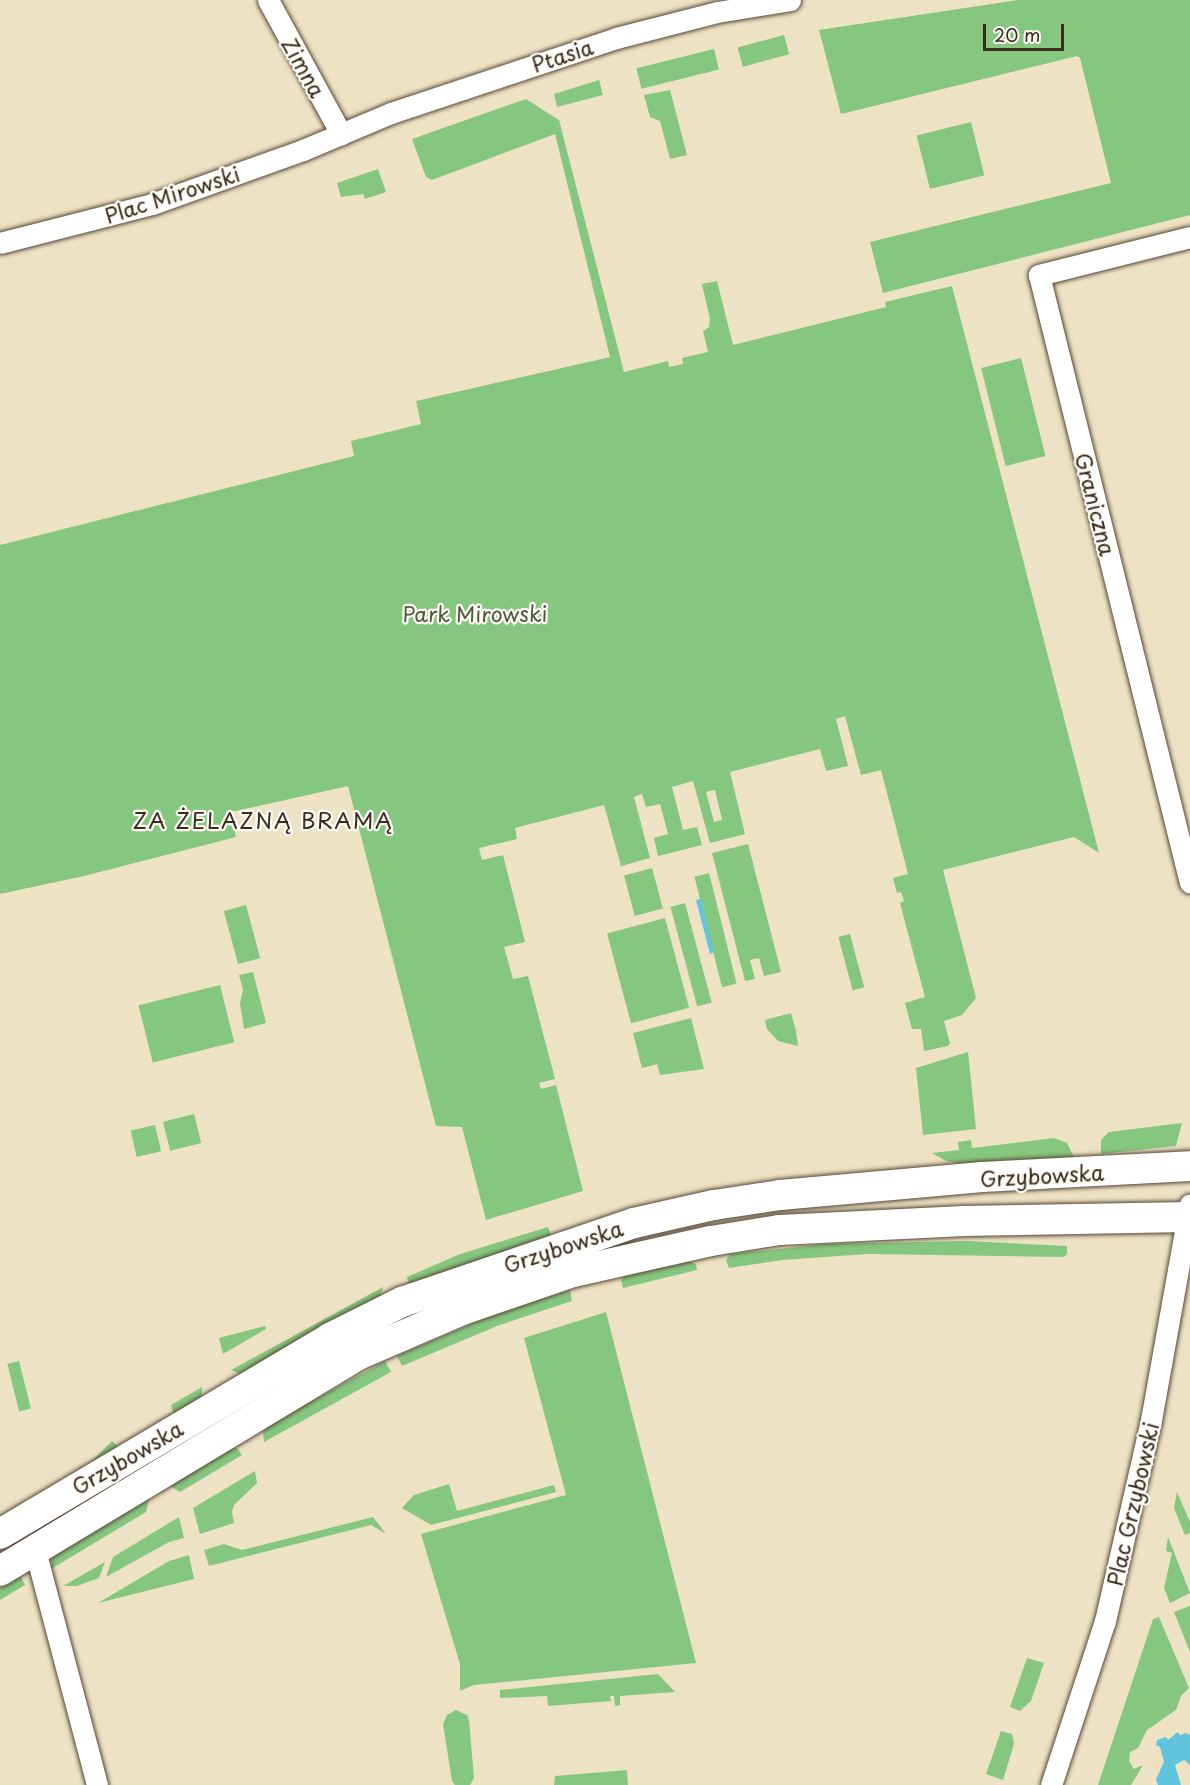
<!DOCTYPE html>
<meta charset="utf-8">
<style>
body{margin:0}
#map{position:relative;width:1190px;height:1785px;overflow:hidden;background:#eee2c4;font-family:"Playpen Sans",sans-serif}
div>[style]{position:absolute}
.green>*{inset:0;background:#86c77f;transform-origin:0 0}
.water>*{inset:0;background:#5fc4dc}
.roads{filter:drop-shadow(0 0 2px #564637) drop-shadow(0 0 2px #564637)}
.street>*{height:21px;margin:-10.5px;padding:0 10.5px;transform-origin:10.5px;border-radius:10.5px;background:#fff}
.secondary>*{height:30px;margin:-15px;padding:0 15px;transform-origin:15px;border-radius:15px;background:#fff}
span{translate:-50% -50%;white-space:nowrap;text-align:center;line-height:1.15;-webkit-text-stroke:4.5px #fdfcf7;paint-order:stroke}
.street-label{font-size:21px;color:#3b2a1e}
.park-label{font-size:21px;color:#52593b}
.neighbourhood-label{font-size:22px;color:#3b2a1e;letter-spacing:1.5px}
.scale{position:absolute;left:983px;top:24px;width:81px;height:27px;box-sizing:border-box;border:3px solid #3b2a1e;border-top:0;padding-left:8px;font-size:18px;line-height:21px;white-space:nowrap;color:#3b2a1e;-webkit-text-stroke:4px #fdfcf7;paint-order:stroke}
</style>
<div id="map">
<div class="green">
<i style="clip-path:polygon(1018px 0,1190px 0,1190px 215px,883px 293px,870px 242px,1111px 183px,1080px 58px,1077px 56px,841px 114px,819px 30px)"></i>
<i style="left:784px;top:35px;width:20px;height:48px;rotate:75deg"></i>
<i style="left:714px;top:49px;width:21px;height:80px;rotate:76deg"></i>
<i style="clip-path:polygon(599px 80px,603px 95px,557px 107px,554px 94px)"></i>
<i style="clip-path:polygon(670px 90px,687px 155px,670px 159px,660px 121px,650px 117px,644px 95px)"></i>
<i style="clip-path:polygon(evenodd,526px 99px,559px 120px,624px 372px,668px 361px,669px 367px,683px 364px,682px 358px,708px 352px,703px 331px,709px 327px,710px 319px,702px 284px,717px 281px,733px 345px,886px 307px,885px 302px,952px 286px,1099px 853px,1074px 837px,943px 870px,976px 998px,962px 1015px,944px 1021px,950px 1043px,948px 1046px,924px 1051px,921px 1029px,912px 1029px,905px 1003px,925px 997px,900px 903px,904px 901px,901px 892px,897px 893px,893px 878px,908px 874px,881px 770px,861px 775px,845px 716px,836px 719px,848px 766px,826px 771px,820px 749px,730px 772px,745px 834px,710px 843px,693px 781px,672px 787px,683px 830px,697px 827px,702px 845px,658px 856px,654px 838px,668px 834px,660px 804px,646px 807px,642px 794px,634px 797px,650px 858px,621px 866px,604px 805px,515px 828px,517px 839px,479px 848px,482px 860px,503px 855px,525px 942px,504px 947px,513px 979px,528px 976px,555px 1079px,539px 1083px,541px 1089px,556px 1085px,583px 1191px,486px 1220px,462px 1127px,436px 1126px,348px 786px,231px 812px,236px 837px,84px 876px,0 894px,0 545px,354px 456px,351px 441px,421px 424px,416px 401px,610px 357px,555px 134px,432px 180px,426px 177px,412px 139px,526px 99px,715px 790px,722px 820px,714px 822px,706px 792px,715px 790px)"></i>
<i style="left:971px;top:122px;width:55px;height:56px;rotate:76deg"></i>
<i style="clip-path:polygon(378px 169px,386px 192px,365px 199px,363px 194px,341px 197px,337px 183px)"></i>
<i style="left:1021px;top:358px;width:101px;height:41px;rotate:76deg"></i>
<i style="clip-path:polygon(748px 844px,781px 972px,764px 976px,759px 958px,750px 960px,755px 979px,745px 981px,712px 853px)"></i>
<i style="left:652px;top:868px;width:42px;height:29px;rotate:75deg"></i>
<i style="left:709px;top:873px;width:114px;height:15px;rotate:76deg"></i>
<i style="left:685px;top:903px;width:103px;height:15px;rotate:75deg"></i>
<i style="left:246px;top:905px;width:55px;height:23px;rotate:75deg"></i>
<i style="left:665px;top:918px;width:93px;height:60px;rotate:75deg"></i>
<i style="left:850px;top:934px;width:55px;height:12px;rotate:75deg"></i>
<i style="clip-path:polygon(253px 972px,266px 1023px,244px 1029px,240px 1003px,243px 990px,239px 975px)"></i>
<i style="left:220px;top:985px;width:59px;height:84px;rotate:76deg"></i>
<i style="clip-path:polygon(791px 1013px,796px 1031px,798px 1046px,778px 1041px,767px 1029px,765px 1020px)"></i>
<i style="clip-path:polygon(691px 1018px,704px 1069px,660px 1075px,657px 1064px,642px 1068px,633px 1033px)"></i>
<i style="clip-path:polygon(968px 1052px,976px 1129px,923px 1135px,916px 1068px)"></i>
<i style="left:194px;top:1114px;width:30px;height:32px;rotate:76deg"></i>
<i style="clip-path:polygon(1182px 1123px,1176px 1146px,1101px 1154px,1101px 1140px,1109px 1132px)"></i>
<i style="left:155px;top:1125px;width:27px;height:25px;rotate:77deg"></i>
<i style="clip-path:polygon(1054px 1138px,1067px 1143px,1074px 1157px,957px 1163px,946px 1161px,932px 1153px,959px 1150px,958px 1142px,971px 1140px,972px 1148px)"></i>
<i style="clip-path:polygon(548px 1227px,551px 1236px,409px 1284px,407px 1277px,460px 1254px)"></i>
<i style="clip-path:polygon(966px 1241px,1067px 1246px,1067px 1254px,1064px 1257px,868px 1254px,782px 1260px,729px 1268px,726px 1260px,731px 1254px,827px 1244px)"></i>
<i style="clip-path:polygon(688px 1261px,696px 1264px,697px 1270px,623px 1288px,621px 1280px,624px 1276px)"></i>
<i style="clip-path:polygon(383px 1287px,380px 1299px,311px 1332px,240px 1374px,231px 1370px)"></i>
<i style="clip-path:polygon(570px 1290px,572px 1301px,497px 1326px,402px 1366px,397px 1356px,495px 1314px)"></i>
<i style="clip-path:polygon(606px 1312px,696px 1663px,474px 1685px,460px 1691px,460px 1664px,421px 1534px,566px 1495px,524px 1338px)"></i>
<i style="clip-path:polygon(265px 1326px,266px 1329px,223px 1354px,219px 1338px)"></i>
<i style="left:19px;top:1361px;width:49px;height:12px;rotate:76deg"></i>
<i style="clip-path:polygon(385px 1361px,391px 1372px,264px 1442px,263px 1433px,267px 1426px)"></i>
<i style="clip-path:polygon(202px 1387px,202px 1397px,176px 1413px,173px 1412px,171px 1405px)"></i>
<i style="left:112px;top:1441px;width:10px;height:47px;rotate:45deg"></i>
<i style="clip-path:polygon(233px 1448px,237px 1448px,242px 1455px,180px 1492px,170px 1486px)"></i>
<i style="clip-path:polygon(255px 1471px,257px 1483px,234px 1505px,232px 1512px,234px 1523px,200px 1534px,193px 1508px)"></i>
<i style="clip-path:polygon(449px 1484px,457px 1511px,554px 1485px,556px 1492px,431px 1525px,402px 1508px,414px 1495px)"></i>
<i style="clip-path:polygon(1177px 1492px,1190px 1522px,1190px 1533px,1185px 1535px,1174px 1508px)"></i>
<i style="clip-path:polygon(149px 1499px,146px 1512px,51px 1569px,52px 1557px)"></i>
<i style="clip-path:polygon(179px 1517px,184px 1538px,169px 1542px,106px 1577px,113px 1557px)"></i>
<i style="clip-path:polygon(373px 1517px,386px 1534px,371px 1525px,209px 1566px,204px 1550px,224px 1544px,242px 1550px)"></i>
<i style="clip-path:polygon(1168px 1537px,1190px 1593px,1170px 1603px,1164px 1588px,1172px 1553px,1166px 1551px)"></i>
<i style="clip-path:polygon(189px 1555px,194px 1579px,98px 1603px,169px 1561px)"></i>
<i style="clip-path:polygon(105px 1562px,99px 1578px,77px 1586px,63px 1586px)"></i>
<i style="clip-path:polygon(17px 1577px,21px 1577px,25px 1585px,0 1600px,0 1588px)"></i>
<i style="clip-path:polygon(1190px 1606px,1190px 1652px,1174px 1612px)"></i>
<i style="clip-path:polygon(1159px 1617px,1189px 1688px,1181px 1696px,1176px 1710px,1147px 1730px,1138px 1748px,1130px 1752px,1129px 1761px,1134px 1769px,1143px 1765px,1131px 1785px,1098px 1785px,1153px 1619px)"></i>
<i style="clip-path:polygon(1027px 1658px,1044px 1663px,1031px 1701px,1020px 1711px,1010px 1707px)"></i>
<i style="clip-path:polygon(658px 1674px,675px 1692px,620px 1696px,620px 1705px,615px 1706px,614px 1696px,610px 1696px,611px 1701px,548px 1706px,547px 1696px,500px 1698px,500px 1690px)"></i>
<i style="clip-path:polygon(456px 1710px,467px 1715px,469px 1720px,474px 1778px,470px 1785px,455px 1785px,452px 1781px,443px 1724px,447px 1715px)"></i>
<i style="clip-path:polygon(1001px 1731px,1012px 1734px,1014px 1744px,1003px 1780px,986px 1774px)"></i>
<i style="clip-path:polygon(627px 1770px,628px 1785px,554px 1785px,555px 1776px)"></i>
</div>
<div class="water">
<i style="clip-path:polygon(701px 899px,714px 952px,710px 954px,696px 900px)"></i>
<i style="clip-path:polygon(1178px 1732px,1180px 1735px,1186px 1733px,1190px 1735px,1190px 1765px,1184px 1760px,1175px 1765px,1181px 1785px,1158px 1785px,1156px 1779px,1164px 1762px,1160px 1747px,1156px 1745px,1157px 1740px,1166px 1737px,1168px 1740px)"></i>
</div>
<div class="roads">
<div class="street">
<i style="left:268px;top:0;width:153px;rotate:61.4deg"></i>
<i style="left:1190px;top:237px;width:156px;rotate:165.9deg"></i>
<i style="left:1039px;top:275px;width:626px;rotate:76.05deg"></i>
<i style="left:0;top:243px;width:157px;rotate:-14.4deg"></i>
<i style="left:152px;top:204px;width:160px;rotate:-19.7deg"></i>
<i style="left:303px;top:150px;width:95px;rotate:-22.8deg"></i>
<i style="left:391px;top:113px;width:237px;rotate:-18.4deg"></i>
<i style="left:616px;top:38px;width:104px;rotate:-14.4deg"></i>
<i style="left:717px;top:12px;width:74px;rotate:-9.3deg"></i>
<i style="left:35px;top:1550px;width:243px;rotate:75.2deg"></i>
<i style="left:1051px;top:1785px;width:173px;rotate:-71.8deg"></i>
<i style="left:1105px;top:1621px;width:206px;rotate:-77.1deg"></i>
<i style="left:1151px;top:1420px;width:219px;rotate:-79.8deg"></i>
</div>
<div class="secondary">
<i style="left:0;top:1534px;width:384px;rotate:-30.7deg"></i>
<i style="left:330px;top:1338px;width:80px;rotate:-26.6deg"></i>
<i style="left:402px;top:1302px;width:245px;rotate:-18.8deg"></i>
<i style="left:634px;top:1223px;width:82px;rotate:-12.7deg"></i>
<i style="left:714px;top:1205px;width:67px;rotate:-8.6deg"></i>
<i style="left:780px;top:1195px;width:203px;rotate:-5.1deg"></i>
<i style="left:982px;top:1177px;width:208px;rotate:-3deg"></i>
<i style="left:0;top:1571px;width:418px;rotate:-31.1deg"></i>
<i style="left:358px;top:1355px;width:113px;rotate:-23.4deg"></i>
<i style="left:462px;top:1310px;width:117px;rotate:-18.9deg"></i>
<i style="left:573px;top:1272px;width:141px;rotate:-12.7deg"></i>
<i style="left:711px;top:1241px;width:69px;rotate:-9.2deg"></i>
<i style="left:779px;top:1230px;width:185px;rotate:-2.8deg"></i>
<i style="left:964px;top:1221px;width:226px;rotate:-1deg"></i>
</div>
</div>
<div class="street-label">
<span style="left:562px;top:55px;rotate:-18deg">Ptasia</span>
<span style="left:304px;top:67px;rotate:61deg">Zimna</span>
<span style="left:172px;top:194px;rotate:-18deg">Plac Mirowski</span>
<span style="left:1096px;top:504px;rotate:76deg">Graniczna</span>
<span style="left:1042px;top:1175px;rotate:-3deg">Grzybowska</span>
<span style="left:563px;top:1246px;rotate:-18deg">Grzybowska</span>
<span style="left:127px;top:1457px;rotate:-30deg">Grzybowska</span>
<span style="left:1132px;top:1504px;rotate:-77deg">Plac Grzybowski</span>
</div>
<div class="park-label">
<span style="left:475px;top:613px">Park Mirowski</span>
</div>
<div class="neighbourhood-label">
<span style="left:263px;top:820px">ZA ŻELAZNĄ BRAMĄ</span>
</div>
<div class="scale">20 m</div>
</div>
